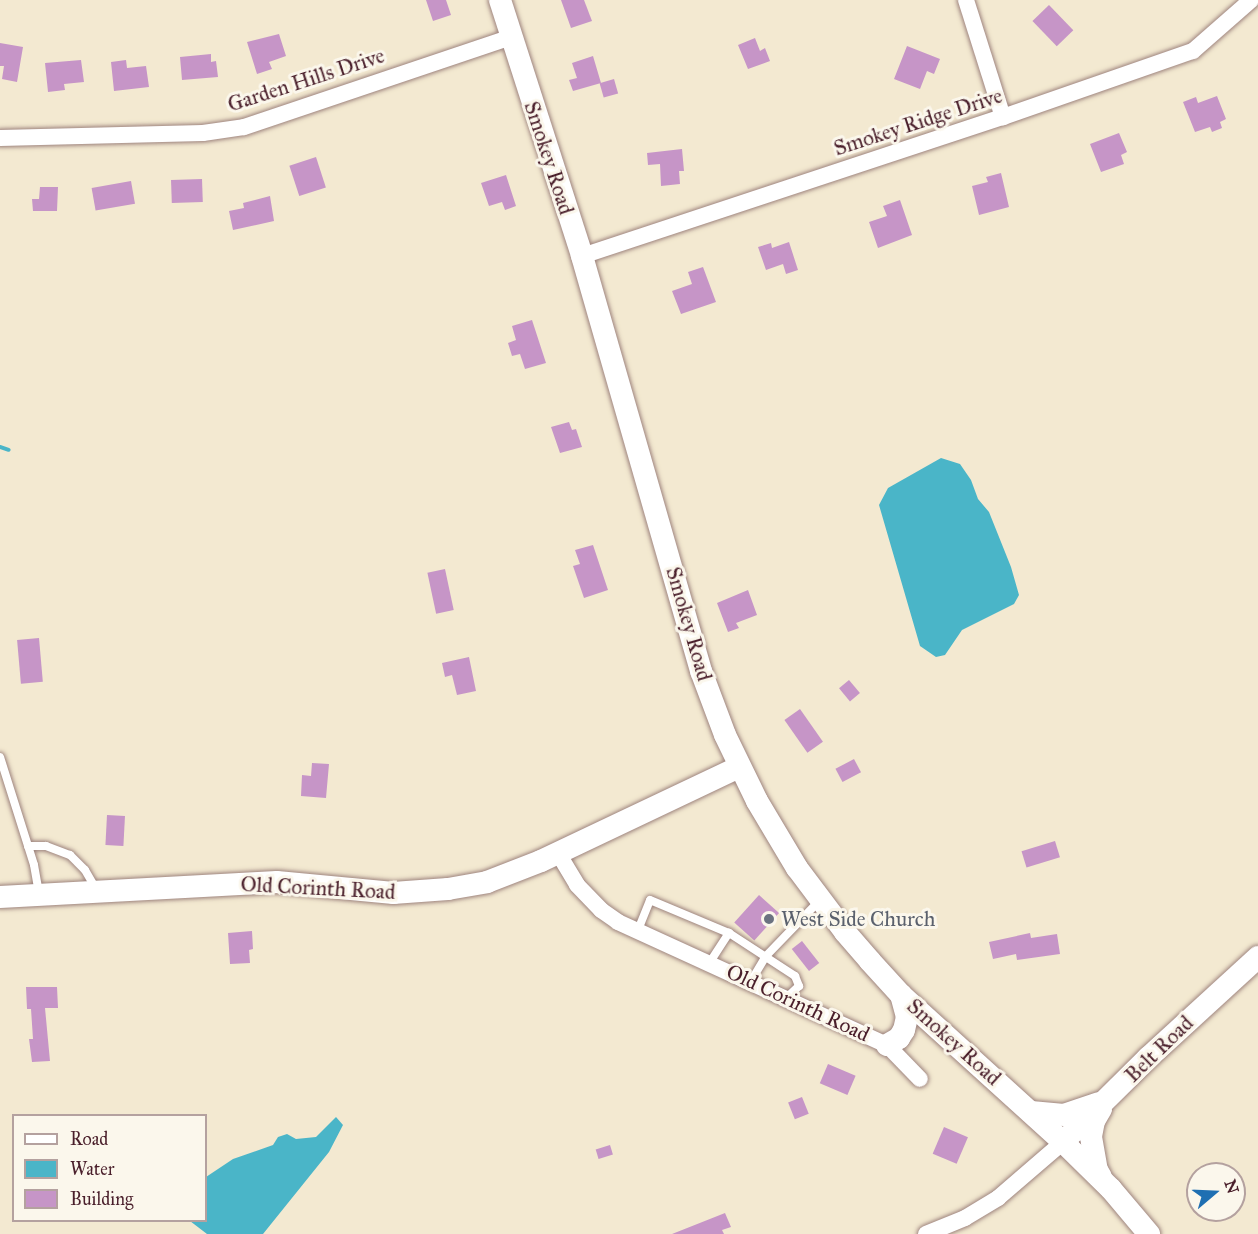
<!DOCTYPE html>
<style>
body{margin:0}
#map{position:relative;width:1258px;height:1234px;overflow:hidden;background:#f3e9d1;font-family:"IM FELL Great Primer",serif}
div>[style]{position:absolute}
.water>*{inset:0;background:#4ab5c8}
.stream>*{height:4px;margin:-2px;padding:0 2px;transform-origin:2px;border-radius:2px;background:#4ab5c8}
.building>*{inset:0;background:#c695c7;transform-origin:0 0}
.roads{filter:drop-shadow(0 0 2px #9e847e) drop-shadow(0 0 2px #9e847e)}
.lane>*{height:8px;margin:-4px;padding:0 4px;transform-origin:4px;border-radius:4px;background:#fff}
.street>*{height:16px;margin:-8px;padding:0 8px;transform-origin:8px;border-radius:8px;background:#fff}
.secondary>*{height:22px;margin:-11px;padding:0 11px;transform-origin:11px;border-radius:11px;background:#fff}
.dots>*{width:16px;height:16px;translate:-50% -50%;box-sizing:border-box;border:3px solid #fbf7ec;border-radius:50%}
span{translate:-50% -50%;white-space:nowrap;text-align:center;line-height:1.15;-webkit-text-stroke:6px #fbf7ec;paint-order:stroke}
.street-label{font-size:21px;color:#4a1f2b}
.worship-label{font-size:21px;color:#5b616d}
.left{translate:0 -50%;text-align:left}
.legend{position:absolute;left:12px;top:1114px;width:195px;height:108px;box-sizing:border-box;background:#fbf7ec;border:2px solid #b4a19f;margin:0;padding:8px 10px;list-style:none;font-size:18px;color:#4a1f2b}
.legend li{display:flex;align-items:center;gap:12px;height:30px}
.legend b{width:30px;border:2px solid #b4a19f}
.north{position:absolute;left:1186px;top:1162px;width:60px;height:60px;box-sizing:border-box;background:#fbf7ec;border:2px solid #b4a19f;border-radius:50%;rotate:71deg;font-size:16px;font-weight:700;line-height:24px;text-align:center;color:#4a1f2b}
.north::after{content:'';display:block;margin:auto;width:21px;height:27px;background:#1f6fb2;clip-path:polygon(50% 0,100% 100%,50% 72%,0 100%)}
</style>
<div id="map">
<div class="water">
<i style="clip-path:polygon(941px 458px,960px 464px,971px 480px,978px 499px,989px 512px,1011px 567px,1019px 595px,1014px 604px,962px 630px,945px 655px,936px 657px,920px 646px,879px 505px,888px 488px)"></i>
<i style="clip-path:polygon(336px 1117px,343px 1125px,329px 1152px,263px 1234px,207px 1234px,190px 1221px,206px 1220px,206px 1177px,233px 1159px,273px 1145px,278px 1137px,287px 1134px,296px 1139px,316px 1137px)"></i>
</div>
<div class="stream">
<i style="left:0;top:447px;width:9px;rotate:18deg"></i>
</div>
<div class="building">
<i style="clip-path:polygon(426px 0,446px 0,451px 15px,433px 21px)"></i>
<i style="clip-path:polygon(561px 0,584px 0,592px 21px,571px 28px)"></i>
<i style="left:1049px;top:5px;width:35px;height:23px;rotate:46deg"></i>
<i style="clip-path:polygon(279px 34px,286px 56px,269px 62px,272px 69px,257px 74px,247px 42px)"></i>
<i style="clip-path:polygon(755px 38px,760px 51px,765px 48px,770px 61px,748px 69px,738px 45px)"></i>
<i style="clip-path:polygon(0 43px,23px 47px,17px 82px,2px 79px,4px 66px,0 66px)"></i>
<i style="clip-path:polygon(907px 46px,940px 59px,934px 74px,927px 71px,920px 89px,894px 79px)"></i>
<i style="clip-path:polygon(211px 54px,211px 62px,216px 61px,218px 77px,182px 80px,180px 57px)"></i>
<i style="clip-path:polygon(593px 56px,601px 83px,573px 91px,569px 80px,577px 78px,572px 63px)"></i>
<i style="clip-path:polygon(81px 60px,84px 82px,64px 84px,65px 90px,48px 92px,45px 63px)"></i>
<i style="clip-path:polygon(126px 60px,127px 68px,146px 66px,149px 87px,114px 91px,111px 62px)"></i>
<i style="left:614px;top:79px;width:15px;height:15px;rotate:74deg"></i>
<i style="clip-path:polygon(1217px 96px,1226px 119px,1220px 122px,1222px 128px,1212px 132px,1210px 127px,1195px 132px,1183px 102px,1196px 97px,1198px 103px)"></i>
<i style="clip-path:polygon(1119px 133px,1127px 152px,1121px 155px,1124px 164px,1101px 172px,1090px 144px)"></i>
<i style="clip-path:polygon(682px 149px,684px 171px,679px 171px,680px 184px,661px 186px,660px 164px,648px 165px,647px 153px)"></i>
<i style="left:316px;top:157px;width:32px;height:28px;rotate:72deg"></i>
<i style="clip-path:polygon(1001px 173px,1009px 207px,979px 215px,972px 186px,988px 182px,986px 177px)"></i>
<i style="clip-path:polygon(506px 175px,516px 206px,505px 210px,502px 202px,489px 206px,481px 183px)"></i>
<i style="left:202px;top:179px;width:23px;height:31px;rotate:88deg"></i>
<i style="left:131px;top:181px;width:23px;height:40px;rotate:80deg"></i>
<i style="clip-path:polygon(40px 187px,58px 187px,57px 211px,33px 211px,32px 199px,39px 199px)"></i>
<i style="clip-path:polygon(270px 196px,274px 221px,233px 230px,229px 211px,244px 208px,243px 203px)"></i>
<i style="clip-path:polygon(900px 200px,912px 235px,878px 248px,869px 222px,887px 216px,883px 206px)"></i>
<i style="clip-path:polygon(789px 242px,798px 270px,786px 274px,783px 264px,766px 270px,758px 247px,771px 243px,772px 248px)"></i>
<i style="clip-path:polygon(703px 267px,716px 302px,681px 314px,672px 291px,692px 284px,688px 272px)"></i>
<i style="clip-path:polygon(532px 320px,546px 363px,525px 369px,520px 354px,512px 356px,508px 343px,516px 340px,512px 326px)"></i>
<i style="clip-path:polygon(569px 422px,572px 430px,576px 429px,582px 447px,560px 453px,551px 427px)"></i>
<i style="clip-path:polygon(593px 545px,608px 590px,584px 598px,573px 566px,580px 564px,575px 550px)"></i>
<i style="left:445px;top:569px;width:42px;height:18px;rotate:78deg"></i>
<i style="clip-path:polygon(748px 590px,757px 615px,736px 623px,739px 628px,728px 632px,717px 603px)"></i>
<i style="left:39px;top:638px;width:44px;height:22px;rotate:85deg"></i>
<i style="clip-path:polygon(469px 657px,476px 691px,457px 695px,452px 675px,445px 677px,442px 663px)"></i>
<i style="left:849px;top:680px;width:17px;height:13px;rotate:50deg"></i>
<i style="left:800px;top:709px;width:40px;height:19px;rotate:55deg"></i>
<i style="left:854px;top:759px;width:15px;height:21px;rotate:62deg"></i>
<i style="clip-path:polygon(312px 763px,329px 764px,326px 798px,301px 796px,302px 775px,311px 776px)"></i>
<i style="left:107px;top:815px;width:18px;height:30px;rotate:3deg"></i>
<i style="left:1055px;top:841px;width:17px;height:35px;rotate:73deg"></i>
<i style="left:759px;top:895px;width:27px;height:37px;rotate:42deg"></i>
<i style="clip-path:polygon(252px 931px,253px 949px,249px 950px,250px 963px,230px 964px,228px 933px)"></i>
<i style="clip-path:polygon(1030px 933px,1031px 938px,1057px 934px,1060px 954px,1017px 960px,1016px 954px,993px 959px,989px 942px)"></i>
<i style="left:802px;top:941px;width:28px;height:13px;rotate:52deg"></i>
<i style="clip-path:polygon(26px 987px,57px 987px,58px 1008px,45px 1008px,50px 1061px,32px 1062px,29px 1039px,33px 1039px,31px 1009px,27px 1009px)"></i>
<i style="left:828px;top:1064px;width:30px;height:21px;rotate:23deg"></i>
<i style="left:802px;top:1097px;width:18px;height:15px;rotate:68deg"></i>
<i style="left:944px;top:1127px;width:26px;height:29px;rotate:23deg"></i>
<i style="left:610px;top:1145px;width:10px;height:15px;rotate:73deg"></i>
<i style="clip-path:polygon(725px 1213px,731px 1227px,722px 1230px,724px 1234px,672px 1234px)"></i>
</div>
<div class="roads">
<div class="lane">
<i style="left:0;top:757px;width:113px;rotate:72.5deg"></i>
<i style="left:34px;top:865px;width:29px;rotate:80deg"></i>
<i style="left:28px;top:846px;width:18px"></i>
<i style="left:46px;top:846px;width:26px;rotate:21deg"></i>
<i style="left:70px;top:855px;width:21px;rotate:45deg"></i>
<i style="left:85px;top:870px;width:22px;rotate:60deg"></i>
<i style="left:638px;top:930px;width:32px;rotate:-68deg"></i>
<i style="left:650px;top:900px;width:86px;rotate:22.7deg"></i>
<i style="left:729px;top:933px;width:79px;rotate:33.1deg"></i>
<i style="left:795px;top:976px;width:11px;rotate:68deg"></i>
<i style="left:799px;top:986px;width:16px;rotate:137deg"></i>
<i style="left:710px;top:962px;width:35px;rotate:-57deg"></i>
<i style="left:751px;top:981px;width:29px;rotate:-59deg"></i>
<i style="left:766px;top:956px;width:78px;rotate:-46deg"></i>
</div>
<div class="street">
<i style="left:966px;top:0;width:123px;rotate:72.5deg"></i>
<i style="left:0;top:138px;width:203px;rotate:-1.4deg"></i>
<i style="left:203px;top:133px;width:41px;rotate:-8.3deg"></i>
<i style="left:244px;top:127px;width:282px;rotate:-18.6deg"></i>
<i style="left:582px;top:256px;width:443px;rotate:-18.3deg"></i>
<i style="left:1003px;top:117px;width:201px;rotate:-19.2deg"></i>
<i style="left:1193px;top:51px;width:77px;rotate:-41.3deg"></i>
<i style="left:558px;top:853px;width:37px;rotate:59deg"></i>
<i style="left:577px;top:885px;width:35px;rotate:46deg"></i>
<i style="left:601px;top:910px;width:21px;rotate:35deg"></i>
<i style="left:618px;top:922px;width:296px;rotate:24.6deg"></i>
<i style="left:887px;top:1045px;width:47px;rotate:45.9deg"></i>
<i style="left:926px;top:1234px;width:42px;rotate:-22.3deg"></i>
<i style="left:965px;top:1218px;width:39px;rotate:-31deg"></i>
<i style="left:998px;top:1198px;width:86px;rotate:-40.7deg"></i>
</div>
<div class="secondary">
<i style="left:500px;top:0;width:269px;rotate:72.2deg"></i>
<i style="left:582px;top:256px;width:432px;rotate:74deg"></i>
<i style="left:701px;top:671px;width:68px;rotate:69.4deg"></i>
<i style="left:725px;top:735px;width:73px;rotate:64.1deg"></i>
<i style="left:757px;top:801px;width:78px;rotate:59.2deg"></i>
<i style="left:797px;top:868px;width:80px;rotate:53.1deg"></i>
<i style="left:845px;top:932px;width:38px;rotate:49deg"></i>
<i style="left:870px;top:961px;width:46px;rotate:47.6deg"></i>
<i style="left:901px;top:995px;width:219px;rotate:42.2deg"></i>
<i style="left:1063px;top:1142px;width:67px;rotate:44.4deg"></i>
<i style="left:1111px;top:1189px;width:59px;rotate:49.8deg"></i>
<i style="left:0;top:897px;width:277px;rotate:-3.1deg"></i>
<i style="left:277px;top:882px;width:117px;rotate:5.4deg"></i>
<i style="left:393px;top:893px;width:55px;rotate:-4.2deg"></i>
<i style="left:448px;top:889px;width:40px;rotate:-10deg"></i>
<i style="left:487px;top:882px;width:58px;rotate:-21.3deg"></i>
<i style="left:541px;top:861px;width:219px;rotate:-25.4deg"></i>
<i style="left:887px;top:1045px;width:14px;rotate:-30deg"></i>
<i style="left:899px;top:1038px;width:9px;rotate:-58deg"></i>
<i style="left:904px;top:1030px;width:13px;rotate:-77deg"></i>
<i style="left:907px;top:1017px;width:23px;rotate:-105deg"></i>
<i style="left:1101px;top:1109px;width:14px;rotate:120deg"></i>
<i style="left:1094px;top:1121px;width:16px;rotate:101deg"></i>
<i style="left:1091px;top:1137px;width:34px;rotate:80deg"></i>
<i style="left:1097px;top:1170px;width:8px;rotate:60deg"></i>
<i style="left:1031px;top:1112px;width:33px;rotate:5deg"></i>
<i style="left:1064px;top:1115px;width:36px;rotate:-19deg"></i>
<i style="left:1063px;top:1142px;width:121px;rotate:-44.7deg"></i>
<i style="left:1149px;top:1057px;width:148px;rotate:-42.5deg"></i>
</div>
</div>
<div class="dots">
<i style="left:769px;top:919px;background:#6b7280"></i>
</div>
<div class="street-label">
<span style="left:306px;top:80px;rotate:-18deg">Garden Hills Drive</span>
<span style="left:918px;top:122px;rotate:-18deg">Smokey Ridge Drive</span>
<span style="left:549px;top:158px;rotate:72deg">Smokey Road</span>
<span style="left:689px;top:624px;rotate:74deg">Smokey Road</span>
<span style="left:318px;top:888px;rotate:3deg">Old Corinth Road</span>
<span style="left:798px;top:1003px;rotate:25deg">Old Corinth Road</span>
<span style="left:954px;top:1042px;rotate:42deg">Smokey Road</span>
<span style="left:1159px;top:1049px;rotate:-44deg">Belt Road</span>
</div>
<div class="worship-label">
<span class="left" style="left:781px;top:919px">West Side Church</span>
</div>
<ul class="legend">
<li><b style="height:8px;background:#fff"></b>Road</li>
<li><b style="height:16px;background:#4ab5c8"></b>Water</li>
<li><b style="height:16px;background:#c695c7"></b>Building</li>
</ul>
<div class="north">N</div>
</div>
